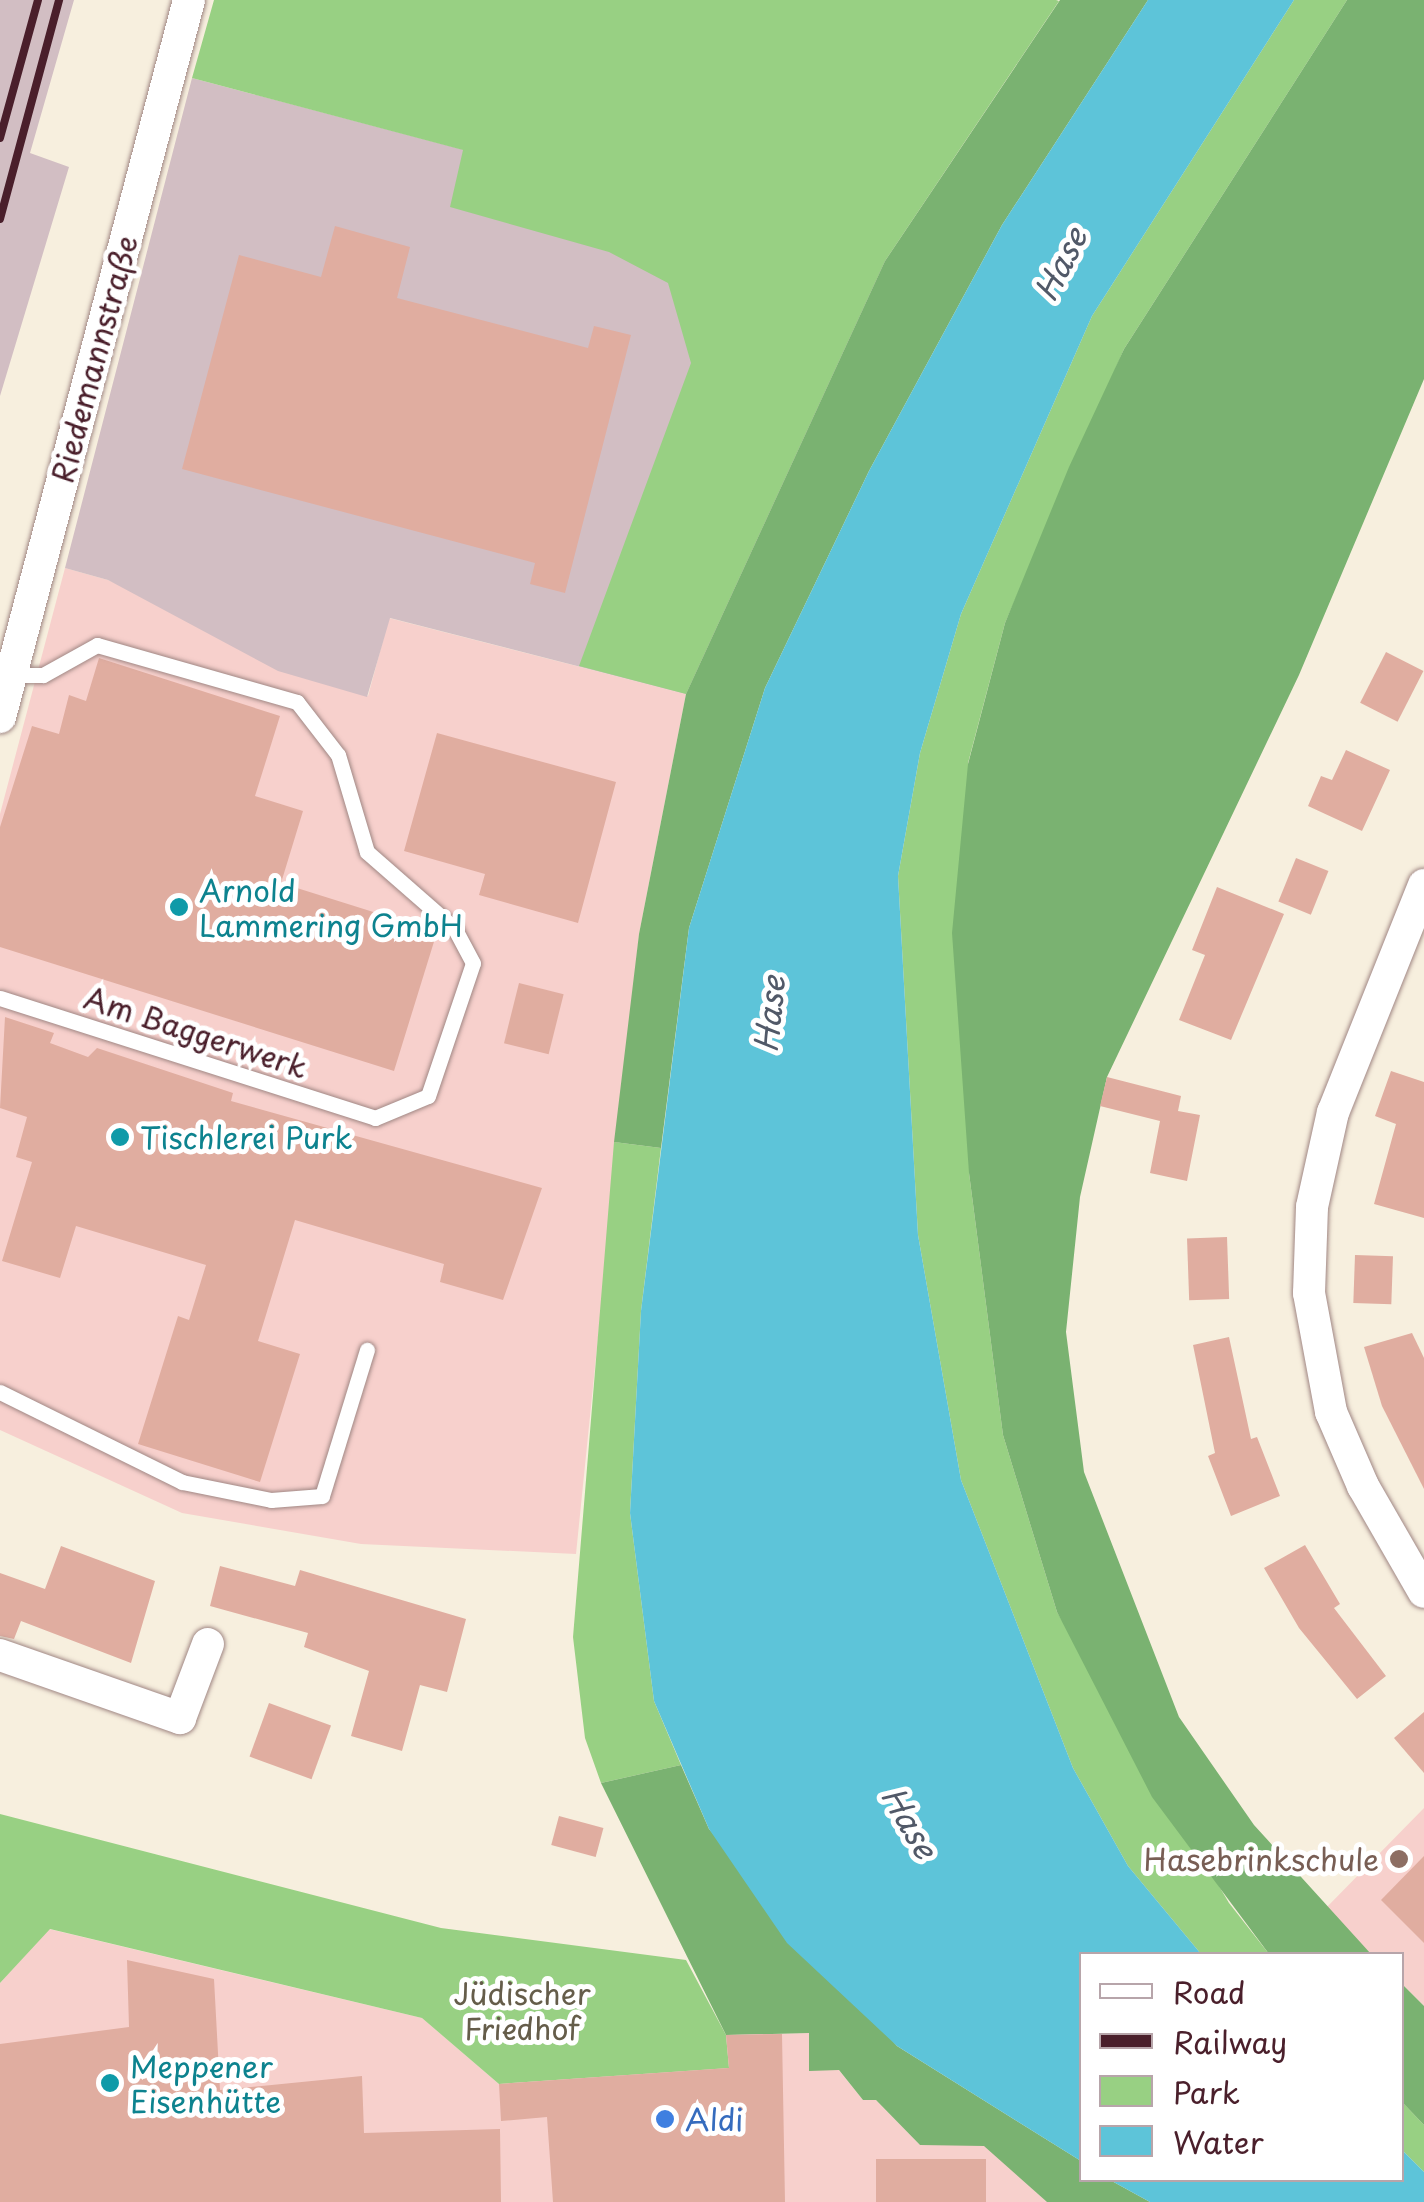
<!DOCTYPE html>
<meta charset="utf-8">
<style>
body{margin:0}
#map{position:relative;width:1424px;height:2202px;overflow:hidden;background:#f7efde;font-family:"Playpen Sans",sans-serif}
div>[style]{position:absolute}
.built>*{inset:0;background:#f7d0cc}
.industrial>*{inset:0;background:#d2bec3}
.green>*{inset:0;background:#98d083}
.forest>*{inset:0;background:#7ab271}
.water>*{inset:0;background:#5dc4d9}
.building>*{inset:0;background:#e0ada0;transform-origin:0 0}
.roads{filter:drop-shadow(0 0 2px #a08784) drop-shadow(0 0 2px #a08784)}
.lane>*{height:15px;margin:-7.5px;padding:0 7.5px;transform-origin:7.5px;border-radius:7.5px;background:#fff}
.street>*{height:32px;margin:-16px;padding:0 16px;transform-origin:16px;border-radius:16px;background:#fff}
.rail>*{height:8px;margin:-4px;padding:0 4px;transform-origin:4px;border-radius:4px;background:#4a1f2b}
.dots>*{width:28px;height:28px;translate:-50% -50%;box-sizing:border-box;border:5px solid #fff;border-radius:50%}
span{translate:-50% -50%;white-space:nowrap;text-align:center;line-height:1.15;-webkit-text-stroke:10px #fff;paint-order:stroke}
.street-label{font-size:30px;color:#4a1f2b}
.culture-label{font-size:30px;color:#0d838f}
.left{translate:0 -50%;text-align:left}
.education-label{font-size:30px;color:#785e54}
.right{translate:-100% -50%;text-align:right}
.park-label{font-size:30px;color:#655d4a}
.shop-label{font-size:30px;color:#366cbe}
.water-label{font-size:32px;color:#515968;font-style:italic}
.legend{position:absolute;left:1079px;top:1952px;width:325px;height:230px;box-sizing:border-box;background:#fff;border:2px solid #b7a5aa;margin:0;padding:12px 18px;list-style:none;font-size:30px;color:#4a1f2b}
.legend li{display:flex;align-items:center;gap:20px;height:50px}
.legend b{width:50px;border:2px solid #b7a5aa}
</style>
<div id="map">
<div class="built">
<i style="clip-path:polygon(65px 568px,108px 580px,368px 696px,389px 618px,686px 694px,639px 934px,576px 1554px,361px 1544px,182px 1513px,0 1430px,0 814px)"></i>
<i style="clip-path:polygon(1424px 1808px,1424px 2006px,1402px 1984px,1402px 1954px,1371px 1954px,1325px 1909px)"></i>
<i style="clip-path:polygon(49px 1929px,422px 2018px,499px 2084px,729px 2067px,726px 2035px,809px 2033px,863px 2100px,876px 2100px,920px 2145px,984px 2145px,1047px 2202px,0 2202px,0 1983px)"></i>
</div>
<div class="industrial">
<i style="clip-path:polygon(0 0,74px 0,30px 153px,69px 167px,0 396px)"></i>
<i style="clip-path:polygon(192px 78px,885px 261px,686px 694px,390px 618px,367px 697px,278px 671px,108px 580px,65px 568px)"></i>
</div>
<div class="green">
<i style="clip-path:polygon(214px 0,1056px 0,1059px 1px,885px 261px,686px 694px,579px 666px,691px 363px,668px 283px,609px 252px,450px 207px,463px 150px,192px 78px)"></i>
<i style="clip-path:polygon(1294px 0,1347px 0,1124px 349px,1005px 623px,968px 763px,969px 1173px,1003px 1435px,1057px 1612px,1229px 1903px,1269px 1954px,1201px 1954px,1128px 1866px,1073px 1768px,961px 1480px,918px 1235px,898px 876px,920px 753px,961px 614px,1092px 316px)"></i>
<i style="clip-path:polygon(614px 1142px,661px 1148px,641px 1311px,630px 1513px,654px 1701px,681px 1765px,601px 1783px,585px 1738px,573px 1637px)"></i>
<i style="clip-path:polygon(0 1814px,441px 1928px,686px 1960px,726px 2035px,729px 2068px,499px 2084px,422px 2018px,50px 1929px,0 1983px)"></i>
<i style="clip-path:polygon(1402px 2102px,1424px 2125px,1424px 2172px,1402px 2150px)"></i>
</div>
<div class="forest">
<i style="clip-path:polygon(1060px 0,1148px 0,1002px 225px,869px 471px,765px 688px,689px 928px,661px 1148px,614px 1142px,639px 934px,686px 694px,885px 261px)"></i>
<i style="clip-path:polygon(1347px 0,1424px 0,1424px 379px,1299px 675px,1107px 1077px,1080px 1197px,1066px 1332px,1084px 1472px,1179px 1717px,1254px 1825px,1371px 1954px,1269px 1954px,1152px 1797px,1057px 1612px,1003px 1435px,969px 1173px,952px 933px,968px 764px,1005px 623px,1069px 467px,1124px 349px)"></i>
<i style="clip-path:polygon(681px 1765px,709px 1829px,897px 2046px,1081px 2161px,1082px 2180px,1110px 2180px,1150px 2202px,1047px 2202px,984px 2146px,920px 2145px,876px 2100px,863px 2100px,839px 2070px,809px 2071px,809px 2033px,726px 2035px,601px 1783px)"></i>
<i style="clip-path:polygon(1402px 1984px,1424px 2006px,1424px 2125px,1402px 2102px)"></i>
</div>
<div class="water">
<i style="clip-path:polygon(1148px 0,1294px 0,1092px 316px,961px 614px,920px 753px,898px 876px,918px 1235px,961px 1480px,1073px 1768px,1128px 1866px,1201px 1954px,1082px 1954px,1081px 2161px,897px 2046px,787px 1943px,709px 1829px,654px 1701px,630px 1513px,641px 1311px,689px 928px,765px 688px,869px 471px,1002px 225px)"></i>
<i style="clip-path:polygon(1402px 2150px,1424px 2172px,1424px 2202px,1150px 2202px,1110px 2180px,1402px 2180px)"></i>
</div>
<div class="building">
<i style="clip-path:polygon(335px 226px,410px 247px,397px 298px,588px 348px,594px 326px,631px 335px,565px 593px,530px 584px,535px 563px,182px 469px,239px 255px,321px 277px)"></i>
<i style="left:1386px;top:652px;width:42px;height:57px;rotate:27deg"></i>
<i style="clip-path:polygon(99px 658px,280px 716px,255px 796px,303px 811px,281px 883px,437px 932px,394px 1071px,0 947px,0 827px,32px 726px,59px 734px,69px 695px,86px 701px)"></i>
<i style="clip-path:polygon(437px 733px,616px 782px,578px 923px,479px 895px,485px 874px,404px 851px)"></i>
<i style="clip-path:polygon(1346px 750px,1390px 770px,1362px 831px,1308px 806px,1321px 776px,1332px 780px)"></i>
<i style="left:1296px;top:858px;width:35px;height:47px;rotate:22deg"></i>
<i style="clip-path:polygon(1217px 887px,1284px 914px,1231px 1040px,1179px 1020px,1205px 955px,1192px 950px)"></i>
<i style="left:519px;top:983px;width:46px;height:62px;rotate:14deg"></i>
<i style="clip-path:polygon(5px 1017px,54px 1033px,50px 1043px,88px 1057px,97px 1048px,233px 1093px,231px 1101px,542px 1188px,503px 1300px,440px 1282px,444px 1264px,295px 1220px,258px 1341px,300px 1354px,260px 1482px,138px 1444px,178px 1316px,189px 1320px,206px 1265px,76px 1226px,60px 1278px,2px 1261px,32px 1162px,16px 1157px,27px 1117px,0 1108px)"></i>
<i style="clip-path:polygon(1391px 1071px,1424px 1082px,1424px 1218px,1374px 1204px,1396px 1124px,1375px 1116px)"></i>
<i style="clip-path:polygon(1107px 1077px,1181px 1096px,1178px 1111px,1200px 1115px,1187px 1181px,1150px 1173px,1160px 1121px,1100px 1106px)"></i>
<i style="left:1227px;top:1237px;width:62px;height:40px;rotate:88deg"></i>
<i style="left:1355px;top:1255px;width:38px;height:48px;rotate:2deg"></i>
<i style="clip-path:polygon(1412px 1333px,1424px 1358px,1424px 1489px,1382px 1406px,1364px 1347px)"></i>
<i style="clip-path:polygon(1229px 1337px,1251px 1439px,1257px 1437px,1280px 1496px,1231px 1516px,1208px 1456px,1215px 1453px,1193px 1345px)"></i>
<i style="clip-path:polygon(1305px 1545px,1340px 1604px,1334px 1608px,1386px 1676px,1357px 1699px,1299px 1628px,1264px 1568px)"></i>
<i style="clip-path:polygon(61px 1546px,155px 1581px,131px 1663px,21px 1621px,14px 1639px,0 1636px,0 1573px,45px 1589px)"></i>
<i style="clip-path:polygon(220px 1566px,295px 1586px,300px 1570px,466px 1619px,447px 1692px,420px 1685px,402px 1751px,351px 1736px,369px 1671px,304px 1647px,308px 1633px,210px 1606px)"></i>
<i style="left:269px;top:1703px;width:66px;height:57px;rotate:20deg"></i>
<i style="clip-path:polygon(1424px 1712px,1424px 1773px,1394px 1738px)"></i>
<i style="left:559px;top:1816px;width:46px;height:30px;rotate:15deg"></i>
<i style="clip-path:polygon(1424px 1856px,1424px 1943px,1381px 1900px)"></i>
<i style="clip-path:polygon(127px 1960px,214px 1979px,220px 2090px,362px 2076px,364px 2133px,500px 2129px,501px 2202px,0 2202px,0 2044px,129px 2027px)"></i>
<i style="clip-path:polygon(782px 2034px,785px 2202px,553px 2202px,547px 2117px,501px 2121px,499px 2084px,729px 2068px,726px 2035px)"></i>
<i style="left:876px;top:2159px;width:110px;height:43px"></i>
</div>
<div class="roads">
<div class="lane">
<i style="left:0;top:998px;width:394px;rotate:17.7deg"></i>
<i style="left:375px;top:1118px;width:57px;rotate:-22.5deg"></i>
<i style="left:428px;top:1096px;width:140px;rotate:-71.3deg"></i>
<i style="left:473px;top:963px;width:38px;rotate:-118deg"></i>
<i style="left:455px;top:929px;width:117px;rotate:-138.8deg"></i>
<i style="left:367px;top:852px;width:101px;rotate:-106.6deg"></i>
<i style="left:338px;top:755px;width:67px;rotate:-127.7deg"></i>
<i style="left:297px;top:702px;width:208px;rotate:-164.1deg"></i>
<i style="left:97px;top:645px;width:62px;rotate:150.9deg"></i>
<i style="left:43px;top:675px;width:32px;rotate:180deg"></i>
<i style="left:0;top:1392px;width:203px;rotate:26.3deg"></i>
<i style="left:182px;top:1482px;width:91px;rotate:11.4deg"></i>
<i style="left:271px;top:1500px;width:51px;rotate:-4.5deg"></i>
<i style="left:322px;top:1496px;width:153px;rotate:-72.9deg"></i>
</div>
<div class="street">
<i style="left:0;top:717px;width:741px;rotate:-75.23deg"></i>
<i style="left:1424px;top:885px;width:245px;rotate:111.8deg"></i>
<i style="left:1333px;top:1112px;width:97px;rotate:102.5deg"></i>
<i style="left:1312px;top:1207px;width:86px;rotate:92deg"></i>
<i style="left:1309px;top:1293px;width:121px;rotate:79.5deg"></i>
<i style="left:1331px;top:1412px;width:81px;rotate:66.6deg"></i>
<i style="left:1363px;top:1486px;width:122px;rotate:60.1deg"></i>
<i style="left:0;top:1655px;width:191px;rotate:19.3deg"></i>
<i style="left:180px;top:1718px;width:79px;rotate:-69.3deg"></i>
</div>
</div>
<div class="rail">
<i style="left:0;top:138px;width:143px;rotate:-74.6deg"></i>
<i style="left:0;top:219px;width:227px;rotate:-74.9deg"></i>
</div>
<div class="dots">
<i style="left:179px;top:907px;background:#0f9aa8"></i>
<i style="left:120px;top:1137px;background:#0f9aa8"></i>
<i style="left:1399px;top:1859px;background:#8d6e63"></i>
<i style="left:110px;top:2083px;background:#0f9aa8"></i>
<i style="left:665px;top:2119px;background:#3f7fe0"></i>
</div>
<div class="street-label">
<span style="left:94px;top:359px;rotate:-75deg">Riedemannstraße</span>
<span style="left:196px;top:1032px;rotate:18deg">Am Baggerwerk</span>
</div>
<div class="culture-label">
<span class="left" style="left:199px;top:907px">Arnold<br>Lammering GmbH</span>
<span class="left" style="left:140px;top:1137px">Tischlerei Purk</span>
<span class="left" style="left:130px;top:2083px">Meppener<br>Eisenhütte</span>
</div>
<div class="education-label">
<span class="right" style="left:1379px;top:1859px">Hasebrinkschule</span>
</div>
<div class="park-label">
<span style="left:522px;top:2010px">Jüdischer<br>Friedhof</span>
</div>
<div class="shop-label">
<span class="left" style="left:685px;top:2119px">Aldi</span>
</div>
<div class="water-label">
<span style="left:1060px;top:264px;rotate:-63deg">Hase</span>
<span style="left:769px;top:1014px;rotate:-84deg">Hase</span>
<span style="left:910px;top:1822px;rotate:60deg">Hase</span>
</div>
<ul class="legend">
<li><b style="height:12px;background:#fff"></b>Road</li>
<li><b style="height:12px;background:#4a1f2b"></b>Railway</li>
<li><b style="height:28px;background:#98d083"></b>Park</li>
<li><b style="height:28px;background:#5dc4d9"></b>Water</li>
</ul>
</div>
